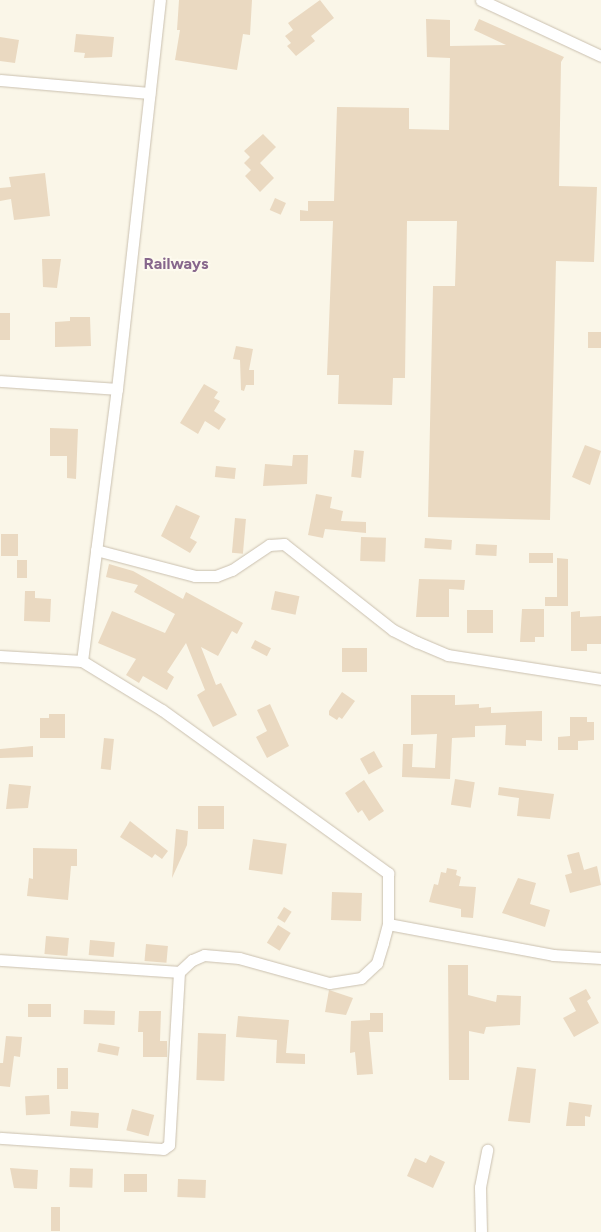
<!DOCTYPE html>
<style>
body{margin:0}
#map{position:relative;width:601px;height:1232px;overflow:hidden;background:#faf6e8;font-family:Figtree,sans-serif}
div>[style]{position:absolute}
.building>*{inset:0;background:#ead9c1;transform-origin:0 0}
.roads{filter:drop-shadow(0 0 1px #cac0af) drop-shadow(0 0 1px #cac0af)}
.street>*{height:11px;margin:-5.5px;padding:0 5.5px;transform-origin:5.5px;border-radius:5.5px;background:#fff}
span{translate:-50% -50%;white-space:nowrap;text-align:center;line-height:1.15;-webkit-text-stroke:4px #fdfaee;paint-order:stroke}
.neighbourhood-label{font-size:16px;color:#87678c;font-weight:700}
</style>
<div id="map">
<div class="building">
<i style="clip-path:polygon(179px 0,252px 0,250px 35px,243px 34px,237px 70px,175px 60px,180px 30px,177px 30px)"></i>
<i style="clip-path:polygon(320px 0,334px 18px,311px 36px,315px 41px,296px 56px,287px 46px,291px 43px,285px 36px,293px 30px,288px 23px)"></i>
<i style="clip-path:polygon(426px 19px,450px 20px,450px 46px,506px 45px,474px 30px,479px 19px,564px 57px,561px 62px,559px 186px,597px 187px,594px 262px,556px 261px,550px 520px,428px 517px,433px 286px,455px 286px,457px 221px,407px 221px,405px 378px,393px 378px,392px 405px,338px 404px,339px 375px,327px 375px,333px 221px,300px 221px,300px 210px,308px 211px,308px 201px,334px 201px,337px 107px,409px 108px,409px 129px,449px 130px,450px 58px,427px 57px)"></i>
<i style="clip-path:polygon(76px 34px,114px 37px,112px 57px,84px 58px,85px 53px,74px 52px)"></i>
<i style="clip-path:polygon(0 37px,19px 40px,15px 63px,0 61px)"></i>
<i style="clip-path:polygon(263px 134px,276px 147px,260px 163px,274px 178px,260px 192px,245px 176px,251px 170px,244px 163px,250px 157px,244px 151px)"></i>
<i style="clip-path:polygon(45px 173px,50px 216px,14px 220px,11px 199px,0 201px,0 188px,11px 187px,9px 177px)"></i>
<i style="left:275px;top:198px;width:12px;height:13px;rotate:24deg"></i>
<i style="clip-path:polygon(42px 259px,61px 259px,57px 288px,43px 287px)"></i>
<i style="left:0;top:313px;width:10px;height:27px"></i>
<i style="clip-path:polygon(70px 317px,90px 317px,91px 346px,55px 347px,55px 322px,70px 321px)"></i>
<i style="left:588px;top:332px;width:13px;height:16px"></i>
<i style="clip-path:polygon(236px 346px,253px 349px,249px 370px,254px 370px,254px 385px,246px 385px,244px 391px,241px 390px,240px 360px,233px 359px)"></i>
<i style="clip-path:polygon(204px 384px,218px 392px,214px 398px,220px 401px,214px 411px,226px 419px,219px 430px,205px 421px,198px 434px,180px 423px)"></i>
<i style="clip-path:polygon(50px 428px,78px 429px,76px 479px,67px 478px,67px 456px,50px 456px)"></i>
<i style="clip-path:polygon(585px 445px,601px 451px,590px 485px,572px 477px)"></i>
<i style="left:354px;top:450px;width:10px;height:27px;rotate:6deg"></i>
<i style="clip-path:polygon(293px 455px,308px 455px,307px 484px,263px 486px,265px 464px,292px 466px)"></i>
<i style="left:216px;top:466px;width:20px;height:11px;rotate:6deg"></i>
<i style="clip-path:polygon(316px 494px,332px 497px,330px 508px,343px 511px,341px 521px,366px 522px,366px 533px,325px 529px,323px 538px,308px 535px)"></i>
<i style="clip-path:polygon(176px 505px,200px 516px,190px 538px,197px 542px,190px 553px,161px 536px)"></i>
<i style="left:235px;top:518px;width:11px;height:35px;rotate:5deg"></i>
<i style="left:1px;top:534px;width:17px;height:22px"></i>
<i style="left:361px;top:537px;width:25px;height:24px;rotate:2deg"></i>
<i style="left:425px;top:538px;width:27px;height:10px;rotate:4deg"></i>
<i style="left:476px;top:544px;width:21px;height:11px;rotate:3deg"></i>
<i style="left:529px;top:553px;width:24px;height:10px"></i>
<i style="clip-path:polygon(557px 558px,568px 559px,568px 606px,545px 606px,545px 597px,557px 597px)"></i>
<i style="left:17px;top:560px;width:10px;height:18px"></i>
<i style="clip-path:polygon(109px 564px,133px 571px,183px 599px,186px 592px,243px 623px,237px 634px,232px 631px,218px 656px,201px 647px,216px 685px,221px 683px,237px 715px,213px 727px,197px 695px,205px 690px,186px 643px,167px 672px,174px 677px,167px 690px,143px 676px,139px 683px,126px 675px,136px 659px,98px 643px,112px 611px,165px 633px,175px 614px,134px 592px,138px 585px,106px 577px)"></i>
<i style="clip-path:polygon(419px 579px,465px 580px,464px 590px,449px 589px,449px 617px,416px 617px)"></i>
<i style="clip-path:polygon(25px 591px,35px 591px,35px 598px,51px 599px,50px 622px,24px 621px)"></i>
<i style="left:275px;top:591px;width:25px;height:19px;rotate:12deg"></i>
<i style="clip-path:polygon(522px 609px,544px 609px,544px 637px,535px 637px,535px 642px,520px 642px)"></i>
<i style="left:467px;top:610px;width:26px;height:23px"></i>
<i style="clip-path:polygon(580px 611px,580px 617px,601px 616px,601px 644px,587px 644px,587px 651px,571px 651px,571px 612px)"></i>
<i style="left:255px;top:640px;width:18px;height:9px;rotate:27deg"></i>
<i style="left:342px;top:648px;width:25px;height:24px"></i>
<i style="clip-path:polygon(342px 692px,355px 701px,342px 719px,339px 717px,337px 720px,329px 715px,329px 711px)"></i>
<i style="clip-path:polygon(411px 695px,455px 695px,455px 705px,479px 704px,479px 708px,491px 707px,491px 713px,542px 711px,542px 741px,526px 740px,526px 746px,505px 745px,506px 725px,475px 726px,475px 737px,452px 738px,450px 779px,402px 777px,403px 744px,413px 744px,412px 767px,435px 768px,437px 734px,411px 735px)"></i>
<i style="clip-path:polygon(270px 704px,289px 746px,267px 758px,256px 737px,267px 731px,257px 710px)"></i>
<i style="clip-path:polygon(49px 714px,65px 714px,65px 738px,40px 738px,40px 718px,49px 718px)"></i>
<i style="clip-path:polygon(570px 717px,587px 717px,587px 722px,594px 722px,594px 740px,578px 741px,578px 750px,558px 750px,558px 737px,570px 736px)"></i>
<i style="left:104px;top:738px;width:10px;height:31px;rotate:6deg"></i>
<i style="clip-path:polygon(33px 746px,33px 757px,0 758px,0 749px)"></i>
<i style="left:374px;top:751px;width:18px;height:16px;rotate:61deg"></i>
<i style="left:455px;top:779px;width:20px;height:26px;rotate:9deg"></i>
<i style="clip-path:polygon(364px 780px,384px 811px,369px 821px,362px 810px,358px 813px,345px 793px)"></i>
<i style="clip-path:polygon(9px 784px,31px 786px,28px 808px,6px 809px)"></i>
<i style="clip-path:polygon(499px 787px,554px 794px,550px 819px,517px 816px,519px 798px,498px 795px)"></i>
<i style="left:198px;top:806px;width:26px;height:23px"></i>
<i style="clip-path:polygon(130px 821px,168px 851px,162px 859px,155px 854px,152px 858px,120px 837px)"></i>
<i style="clip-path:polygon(176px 829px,188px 831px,187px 845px,172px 878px)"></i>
<i style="left:253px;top:839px;width:34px;height:31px;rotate:8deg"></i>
<i style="clip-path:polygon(33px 848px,77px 849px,77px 866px,71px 866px,68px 900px,27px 896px,29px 878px,33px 879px)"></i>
<i style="clip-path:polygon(579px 852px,584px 870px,597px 866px,601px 885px,570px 893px,565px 875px,572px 873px,567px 855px)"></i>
<i style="clip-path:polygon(447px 868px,457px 870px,456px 875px,461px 877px,459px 886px,476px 887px,473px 918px,461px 917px,461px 909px,429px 902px,434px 884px,438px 885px,441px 872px,446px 873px)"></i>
<i style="clip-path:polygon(518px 878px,536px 883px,530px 904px,550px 910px,545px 927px,502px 913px)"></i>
<i style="left:332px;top:892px;width:30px;height:28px;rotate:2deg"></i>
<i style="left:284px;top:907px;width:9px;height:13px;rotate:32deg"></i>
<i style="left:278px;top:925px;width:15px;height:21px;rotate:32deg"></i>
<i style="left:46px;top:936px;width:23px;height:18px;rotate:5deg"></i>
<i style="left:90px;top:940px;width:25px;height:15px;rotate:5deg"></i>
<i style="left:146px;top:944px;width:22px;height:17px;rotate:5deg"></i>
<i style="clip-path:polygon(448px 965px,468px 965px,468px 995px,496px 1002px,497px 995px,521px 996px,520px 1025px,486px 1027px,484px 1034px,469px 1031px,469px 1080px,449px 1080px)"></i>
<i style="clip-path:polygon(586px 989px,591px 998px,587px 1001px,599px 1023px,574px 1037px,563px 1018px,576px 1011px,569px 998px)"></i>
<i style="clip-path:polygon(329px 990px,353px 998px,346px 1015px,325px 1012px)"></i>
<i style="left:51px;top:1004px;width:13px;height:23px;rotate:90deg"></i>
<i style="left:84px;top:1010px;width:31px;height:14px;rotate:2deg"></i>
<i style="clip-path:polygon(139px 1011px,161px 1011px,160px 1041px,167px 1041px,167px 1057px,143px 1057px,143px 1032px,138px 1032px)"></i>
<i style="clip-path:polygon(370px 1013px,383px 1013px,383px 1032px,369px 1032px,373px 1074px,357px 1075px,355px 1052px,350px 1053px,351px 1021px,370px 1020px)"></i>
<i style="clip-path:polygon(238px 1016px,289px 1020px,286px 1053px,305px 1054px,305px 1064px,276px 1063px,277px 1040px,236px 1037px)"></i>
<i style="left:198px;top:1033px;width:28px;height:47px;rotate:2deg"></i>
<i style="clip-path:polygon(6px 1036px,22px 1037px,20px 1057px,14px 1056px,10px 1087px,0 1086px,0 1063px,3px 1063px)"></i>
<i style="left:99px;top:1043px;width:21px;height:9px;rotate:11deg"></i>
<i style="clip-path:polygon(517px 1067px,536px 1069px,530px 1123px,508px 1121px)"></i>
<i style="left:57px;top:1068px;width:11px;height:21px"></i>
<i style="left:49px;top:1095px;width:19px;height:24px;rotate:87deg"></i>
<i style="clip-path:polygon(569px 1102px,592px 1105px,590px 1117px,585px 1116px,585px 1126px,566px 1126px)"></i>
<i style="left:132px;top:1109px;width:23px;height:22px;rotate:15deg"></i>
<i style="left:71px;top:1111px;width:28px;height:15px;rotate:4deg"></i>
<i style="clip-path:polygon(430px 1155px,445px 1162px,433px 1188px,407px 1176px,415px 1158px,426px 1163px)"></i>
<i style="clip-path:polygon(10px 1168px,38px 1170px,37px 1189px,14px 1188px)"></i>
<i style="left:70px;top:1168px;width:23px;height:19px;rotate:2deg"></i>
<i style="left:124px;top:1174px;width:23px;height:18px"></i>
<i style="left:178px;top:1179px;width:28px;height:18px;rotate:2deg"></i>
<i style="left:51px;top:1207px;width:9px;height:24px"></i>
</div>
<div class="roads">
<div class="street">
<i style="left:481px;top:0;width:132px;rotate:25deg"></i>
<i style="left:0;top:80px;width:150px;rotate:5deg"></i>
<i style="left:0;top:381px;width:117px;rotate:3.9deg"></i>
<i style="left:96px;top:550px;width:102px;rotate:14.7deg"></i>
<i style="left:195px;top:576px;width:21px"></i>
<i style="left:216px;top:576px;width:17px;rotate:-21deg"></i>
<i style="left:232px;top:570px;width:45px;rotate:-34deg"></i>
<i style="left:269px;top:545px;width:15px;rotate:-4deg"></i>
<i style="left:284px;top:544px;width:139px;rotate:38.3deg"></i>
<i style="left:393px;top:630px;width:27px;rotate:27deg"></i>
<i style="left:417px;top:642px;width:34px;rotate:23deg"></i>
<i style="left:448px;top:655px;width:155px;rotate:8.9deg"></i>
<i style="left:0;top:656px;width:82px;rotate:3.5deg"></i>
<i style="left:82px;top:661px;width:94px;rotate:31.5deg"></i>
<i style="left:162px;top:710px;width:279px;rotate:35.8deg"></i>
<i style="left:388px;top:873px;width:51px;rotate:90deg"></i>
<i style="left:388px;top:924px;width:20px;rotate:105deg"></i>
<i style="left:383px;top:943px;width:21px;rotate:107deg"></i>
<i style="left:377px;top:963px;width:22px;rotate:137deg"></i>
<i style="left:361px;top:978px;width:32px;rotate:171deg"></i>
<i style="left:329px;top:983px;width:93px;rotate:-164.5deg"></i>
<i style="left:239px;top:958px;width:35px;rotate:-175deg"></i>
<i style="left:204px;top:955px;width:13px;rotate:157deg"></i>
<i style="left:192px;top:960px;width:18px;rotate:137deg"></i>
<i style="left:179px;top:972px;width:173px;rotate:93.3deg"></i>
<i style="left:169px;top:1145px;width:7px;rotate:146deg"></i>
<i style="left:163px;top:1149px;width:163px;rotate:-176.1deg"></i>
<i style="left:82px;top:661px;width:274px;rotate:-82.7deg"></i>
<i style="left:117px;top:389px;width:391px;rotate:-83.7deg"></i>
<i style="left:388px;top:924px;width:168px;rotate:10.6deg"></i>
<i style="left:553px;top:955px;width:48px;rotate:3.6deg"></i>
<i style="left:0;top:960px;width:179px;rotate:3.8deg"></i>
<i style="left:481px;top:1232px;width:45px;rotate:-91.3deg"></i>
<i style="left:480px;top:1187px;width:38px;rotate:-79deg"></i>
</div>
</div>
<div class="neighbourhood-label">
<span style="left:176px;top:264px">Railways</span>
</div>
</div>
